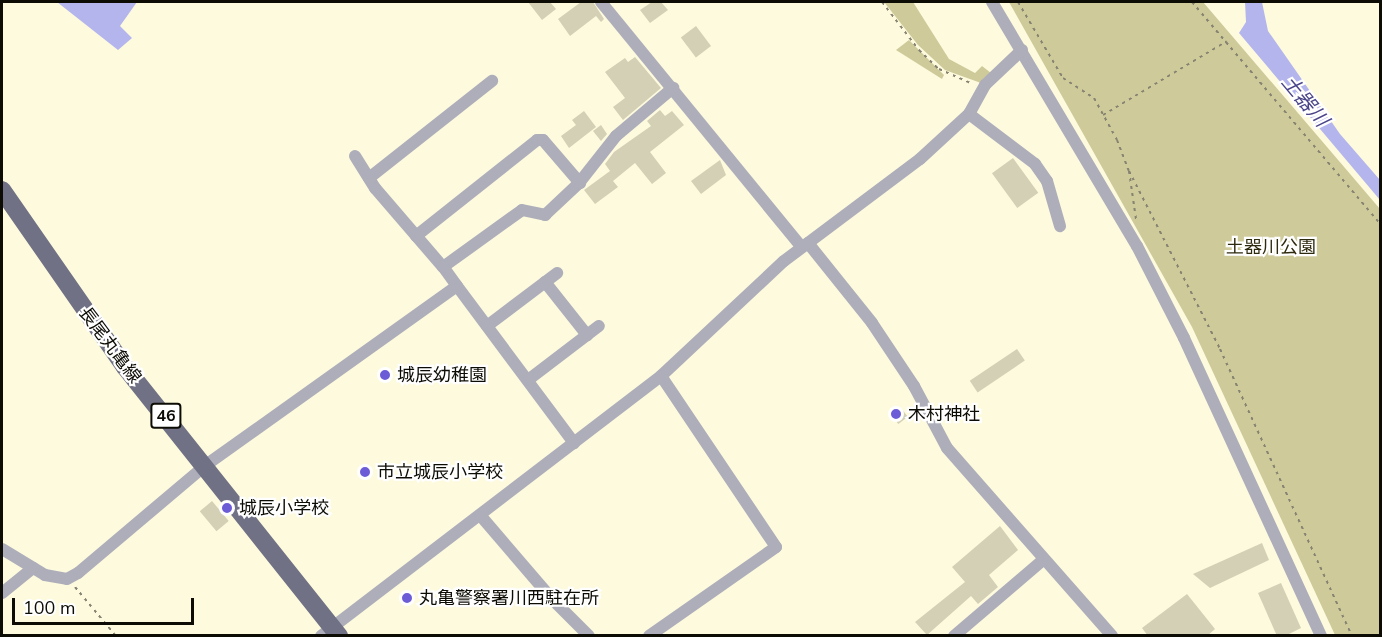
<!DOCTYPE html>
<meta charset="utf-8">
<style>
body{margin:0}
#map{position:relative;width:1382px;height:637px;overflow:hidden;background:#fdfade;font-family:"Nunito Sans","Noto Sans JP",sans-serif}
div>[style]{position:absolute}
.green>*{inset:0;background:#cfca9a}
.water>*{inset:0;background:#b5b5ed}
.building>*{inset:0;background:#d3d0b5;transform-origin:0 0}
.path>*{height:2px;margin-top:-1px;transform-origin:0;background:repeating-linear-gradient(90deg,#858371 0 3px,transparent 0 7.5px)}
.street>*{height:12px;margin:-6px;padding:0 6px;transform-origin:6px;border-radius:6px;background:#aeaeba}
.primary>*{height:18px;margin:-9px;padding:0 9px;transform-origin:9px;border-radius:9px;background:#707185}
.dots>*{width:16px;height:16px;translate:-50% -50%;box-sizing:border-box;border:3px solid #fff;border-radius:50%}
span{translate:-50% -50%;white-space:nowrap;text-align:center;line-height:1.15;-webkit-text-stroke:4.5px #fff;paint-order:stroke}
.shield-label span{padding:2px 4px;background:#fff;border:2px solid;border-radius:4px;-webkit-text-stroke-width:0}
.shield-label{font-size:16px;color:#0d0c04;font-weight:700}
.park-label{font-size:18px;color:#2e2a0e}
.street-label{font-size:18px;color:#0d0c04}
.poi-label{font-size:18px;color:#0d0c04}
.left{translate:0 -50%;text-align:left}
.water-label{font-size:20px;color:#4a4589;font-style:italic}
.frame{position:absolute;inset:0;border:3px solid #0d0c04;pointer-events:none}
.scale{position:absolute;left:12px;top:598px;width:182px;height:27px;box-sizing:border-box;border:3px solid #0d0c04;border-top:0;padding-left:8px;font-size:18px;line-height:21px;white-space:nowrap;color:#0d0c04;-webkit-text-stroke:4px #fff;paint-order:stroke}
</style>
<div id="map">
<div class="green">
<i style="clip-path:polygon(884px 2px,913px 2px,949px 59px,975px 73px,982px 66px,991px 73px,981px 83px,945px 70px,918px 45px)"></i>
<i style="clip-path:polygon(1009px 2px,1203px 2px,1380px 209px,1380px 635px,1335px 635px,1192px 327px)"></i>
<i style="clip-path:polygon(909px 40px,944px 75px,942px 79px,896px 50px)"></i>
</div>
<div class="water">
<i style="clip-path:polygon(57px 2px,137px 2px,120px 26px,132px 38px,118px 50px)"></i>
<i style="clip-path:polygon(1245px 2px,1262px 2px,1268px 31px,1340px 134px,1380px 180px,1380px 200px,1239px 33px,1246px 22px)"></i>
</div>
<div class="building">
<i style="clip-path:polygon(528px 2px,550px 2px,556px 9px,542px 20px)"></i>
<i style="clip-path:polygon(581px 2px,593px 2px,604px 19px,601px 22px,596px 16px,570px 36px,558px 19px)"></i>
<i style="clip-path:polygon(652px 2px,661px 2px,668px 10px,650px 23px,640px 10px)"></i>
<i style="left:696px;top:26px;width:25px;height:19px;rotate:53deg"></i>
<i style="clip-path:polygon(635px 57px,661px 88px,623px 120px,613px 107px,625px 98px,605px 72px,625px 58px,628px 62px)"></i>
<i style="clip-path:polygon(660px 110px,665px 116px,672px 111px,684px 125px,650px 152px,666px 173px,652px 184px,635px 163px,613px 181px,618px 187px,595px 204px,584px 190px,610px 171px,605px 164px,614px 152px,651px 126px,647px 121px)"></i>
<i style="clip-path:polygon(584px 111px,596px 127px,569px 148px,561px 136px,576px 125px,572px 120px)"></i>
<i style="clip-path:polygon(601px 125px,607px 134px,601px 141px,593px 131px)"></i>
<i style="left:1013px;top:158px;width:43px;height:26px;rotate:54deg"></i>
<i style="clip-path:polygon(720px 160px,726px 175px,701px 194px,691px 181px)"></i>
<i style="left:1017px;top:349px;width:14px;height:57px;rotate:56deg"></i>
<i style="left:901px;top:408px;width:11px;height:12px;rotate:52deg"></i>
<i style="left:212px;top:501px;width:26px;height:16px;rotate:50deg"></i>
<i style="clip-path:polygon(1000px 526px,1018px 550px,989px 575px,998px 587px,978px 604px,971px 596px,927px 635px,915px 622px,965px 582px,952px 567px)"></i>
<i style="clip-path:polygon(1262px 543px,1269px 560px,1210px 588px,1193px 574px)"></i>
<i style="clip-path:polygon(1281px 583px,1301px 628px,1285px 636px,1277px 636px,1258px 593px)"></i>
<i style="clip-path:polygon(1187px 594px,1215px 629px,1207px 636px,1148px 636px,1142px 628px)"></i>
</div>
<div class="path">
<i style="left:882px;top:2px;width:61px;rotate:52.4deg"></i>
<i style="left:919px;top:50px;width:28px;rotate:44deg"></i>
<i style="left:939px;top:69px;width:36px;rotate:24deg"></i>
<i style="left:1018px;top:2px;width:88px;rotate:59.4deg"></i>
<i style="left:1063px;top:78px;width:37px;rotate:33deg"></i>
<i style="left:1094px;top:98px;width:48px;rotate:61.3deg"></i>
<i style="left:1117px;top:140px;width:33px;rotate:69deg"></i>
<i style="left:1129px;top:171px;width:49px;rotate:81.7deg"></i>
<i style="left:1192px;top:2px;width:291px;rotate:49.7deg"></i>
<i style="left:1103px;top:115px;width:144px;rotate:-30.8deg"></i>
<i style="left:1129px;top:171px;width:200px;rotate:62.9deg"></i>
<i style="left:1220px;top:349px;width:316px;rotate:65.3deg"></i>
<i style="left:75px;top:587px;width:64px;rotate:50.1deg"></i>
</div>
<div class="street">
<i style="left:601px;top:2px;width:315px;rotate:50.7deg"></i>
<i style="left:992px;top:2px;width:284px;rotate:59.3deg"></i>
<i style="left:1137px;top:246px;width:103px;rotate:62.9deg"></i>
<i style="left:1184px;top:338px;width:328px;rotate:65.3deg"></i>
<i style="left:969px;top:114px;width:83px;rotate:37.1deg"></i>
<i style="left:1035px;top:164px;width:21px;rotate:55deg"></i>
<i style="left:1047px;top:181px;width:47px;rotate:73.9deg"></i>
<i style="left:355px;top:156px;width:38px;rotate:58deg"></i>
<i style="left:375px;top:188px;width:104px;rotate:49.3deg"></i>
<i style="left:369px;top:178px;width:157px;rotate:-38.3deg"></i>
<i style="left:416px;top:236px;width:154px;rotate:-38.4deg"></i>
<i style="left:537px;top:140px;width:6px"></i>
<i style="left:543px;top:140px;width:57px;rotate:49.3deg"></i>
<i style="left:808px;top:243px;width:102px;rotate:51.3deg"></i>
<i style="left:872px;top:323px;width:76px;rotate:56.3deg"></i>
<i style="left:914px;top:386px;width:70px;rotate:62deg"></i>
<i style="left:947px;top:448px;width:250px;rotate:48.7deg"></i>
<i style="left:545px;top:282px;width:68px;rotate:51.6deg"></i>
<i style="left:457px;top:286px;width:196px;rotate:53.3deg"></i>
<i style="left:487px;top:326px;width:88px;rotate:-37.1deg"></i>
<i style="left:528px;top:380px;width:89px;rotate:-37.3deg"></i>
<i style="left:480px;top:515px;width:111px;rotate:49.4deg"></i>
<i style="left:552px;top:599px;width:52px;rotate:45deg"></i>
<i style="left:2px;top:549px;width:50px;rotate:31.2deg"></i>
<i style="left:45px;top:575px;width:22px;rotate:10deg"></i>
<i style="left:67px;top:579px;width:13px;rotate:-29deg"></i>
<i style="left:78px;top:573px;width:167px;rotate:-40.2deg"></i>
<i style="left:206px;top:465px;width:308px;rotate:-35.5deg"></i>
<i style="left:457px;top:286px;width:24px;rotate:-126deg"></i>
<i style="left:443px;top:267px;width:97px;rotate:-35.8deg"></i>
<i style="left:522px;top:210px;width:24px;rotate:12deg"></i>
<i style="left:545px;top:215px;width:47px;rotate:-43.3deg"></i>
<i style="left:579px;top:183px;width:60px;rotate:-51.8deg"></i>
<i style="left:616px;top:136px;width:75px;rotate:-40.1deg"></i>
<i style="left:2px;top:593px;width:40px;rotate:-39deg"></i>
<i style="left:321px;top:636px;width:428px;rotate:-37.4deg"></i>
<i style="left:661px;top:376px;width:168px;rotate:-43.1deg"></i>
<i style="left:784px;top:261px;width:170px;rotate:-36.9deg"></i>
<i style="left:920px;top:159px;width:67px;rotate:-42.6deg"></i>
<i style="left:969px;top:114px;width:33px;rotate:-61deg"></i>
<i style="left:985px;top:85px;width:51px;rotate:-43.4deg"></i>
<i style="left:649px;top:636px;width:155px;rotate:-35deg"></i>
<i style="left:776px;top:547px;width:206px;rotate:-123.9deg"></i>
<i style="left:954px;top:636px;width:117px;rotate:-40.5deg"></i>
</div>
<div class="primary">
<i style="left:2px;top:190px;width:216px;rotate:55.2deg"></i>
<i style="left:125px;top:367px;width:344px;rotate:51.5deg"></i>
</div>
<div class="dots">
<i style="left:385px;top:375px;background:#6c5dd7"></i>
<i style="left:896px;top:414px;background:#6c5dd7"></i>
<i style="left:365px;top:472px;background:#6c5dd7"></i>
<i style="left:227px;top:508px;background:#6c5dd7"></i>
<i style="left:407px;top:598px;background:#6c5dd7"></i>
</div>
<div class="shield-label">
<span style="left:166px;top:416px">46</span>
</div>
<div class="park-label">
<span style="left:1271px;top:247px">土器川公園</span>
</div>
<div class="street-label">
<span style="left:110px;top:345px;rotate:53deg">長尾丸亀線</span>
</div>
<div class="poi-label">
<span class="left" style="left:397px;top:375px">城辰幼稚園</span>
<span class="left" style="left:908px;top:414px">木村神社</span>
<span class="left" style="left:377px;top:472px">市立城辰小学校</span>
<span class="left" style="left:239px;top:508px">城辰小学校</span>
<span class="left" style="left:419px;top:598px">丸亀警察署川西駐在所</span>
</div>
<div class="water-label">
<span style="left:1305px;top:101px;rotate:50deg">土器川</span>
</div>
<div class="frame"></div>
<div class="scale">100 m</div>
</div>
